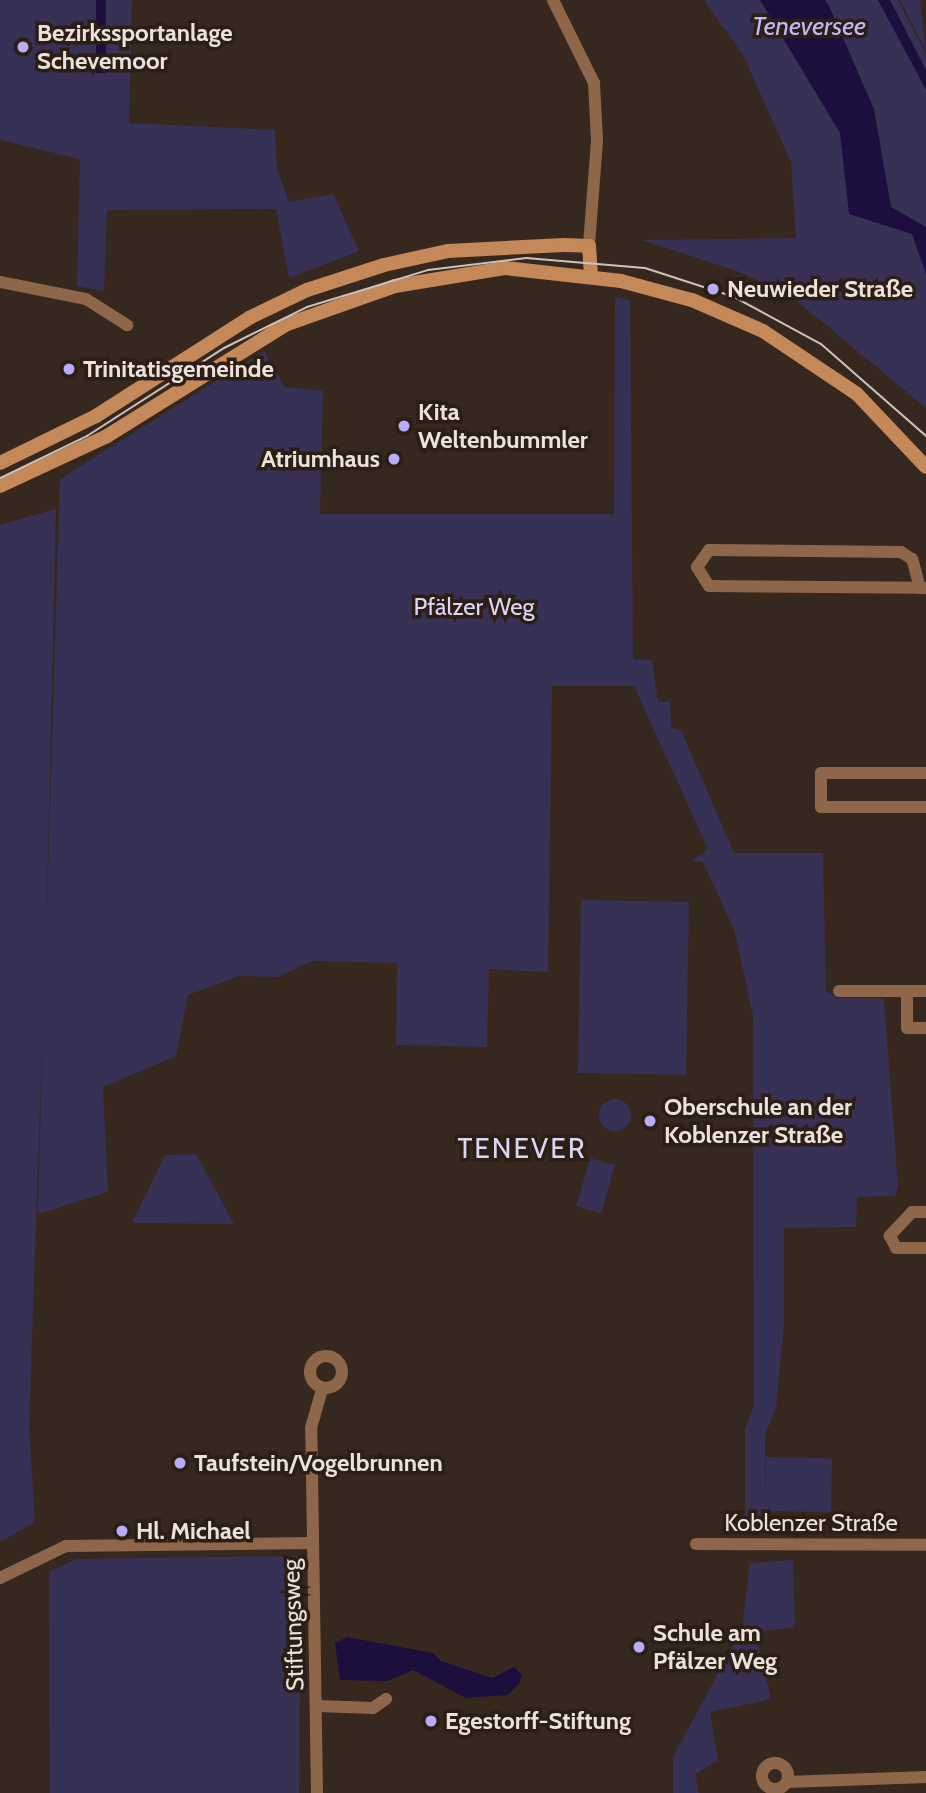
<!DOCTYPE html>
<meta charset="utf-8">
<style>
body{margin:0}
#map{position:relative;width:926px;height:1793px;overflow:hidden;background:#36281e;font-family:Cabin,sans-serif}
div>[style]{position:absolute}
.green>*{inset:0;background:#373156;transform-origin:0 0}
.round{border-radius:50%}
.water>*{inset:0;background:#1c0f3e;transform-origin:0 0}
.street>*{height:12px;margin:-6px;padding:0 6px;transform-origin:6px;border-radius:6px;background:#8e674a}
.street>.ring{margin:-6px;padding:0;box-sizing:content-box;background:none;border:12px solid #8e674a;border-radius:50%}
.secondary>*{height:14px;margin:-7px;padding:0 7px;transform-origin:7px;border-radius:7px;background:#c58858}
.tram>*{height:2px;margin:-1px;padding:0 1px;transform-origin:1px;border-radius:1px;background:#ccc2ba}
.dots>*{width:19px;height:19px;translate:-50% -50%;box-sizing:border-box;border:4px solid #2c1e15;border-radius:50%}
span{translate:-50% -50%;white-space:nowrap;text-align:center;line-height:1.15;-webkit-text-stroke:7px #2c1e15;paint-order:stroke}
.poi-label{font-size:24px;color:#ebe2db;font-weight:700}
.left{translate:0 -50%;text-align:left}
.right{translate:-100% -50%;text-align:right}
.park-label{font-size:24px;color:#dad7f9}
.street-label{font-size:24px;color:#ebe2db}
.water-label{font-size:26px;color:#c0b8fa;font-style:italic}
.quarter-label{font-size:28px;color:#d8d6f3;letter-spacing:2px}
</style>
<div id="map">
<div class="green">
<i style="clip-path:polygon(0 0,132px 0,129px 123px,275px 130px,277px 168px,289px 202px,333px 194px,359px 251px,289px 278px,276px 209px,107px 210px,104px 291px,77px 286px,80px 159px,0 140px)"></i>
<i style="clip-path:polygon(704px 0,898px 0,926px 54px,926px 408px,796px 300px,740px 272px,642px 240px,796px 238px,791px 162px,743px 55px)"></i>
<i style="clip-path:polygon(900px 0,920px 0,926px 51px)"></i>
<i style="clip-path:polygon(615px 297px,630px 300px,633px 659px,652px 660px,658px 702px,670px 702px,671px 728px,681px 730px,734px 853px,823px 853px,826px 991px,836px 998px,884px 999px,898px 1186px,895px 1196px,857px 1197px,856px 1227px,784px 1228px,784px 1323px,776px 1408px,765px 1435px,765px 1520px,745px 1521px,745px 1429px,754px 1405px,753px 1016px,735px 932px,703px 862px,692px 861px,708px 849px,634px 686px,552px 686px,548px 972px,489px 969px,487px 1047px,396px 1045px,397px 963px,312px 961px,278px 977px,239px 976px,188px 995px,176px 1056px,103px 1087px,108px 1192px,38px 1214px,43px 1018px,29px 1428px,35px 1522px,0 1542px,0 525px,56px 509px,46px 941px,60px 479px,264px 351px,285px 387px,323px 391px,320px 514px,614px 514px)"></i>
<i style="left:581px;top:900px;width:108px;height:173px;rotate:1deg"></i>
<i class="round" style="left:599px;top:1099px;width:32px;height:32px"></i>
<i style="clip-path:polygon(196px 1154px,234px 1224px,132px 1223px,165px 1155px)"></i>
<i style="left:590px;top:1158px;width:26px;height:50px;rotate:16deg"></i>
<i style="left:766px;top:1457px;width:66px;height:54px;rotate:1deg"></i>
<i style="clip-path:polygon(301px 1556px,299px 1793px,50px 1793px,49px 1572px,76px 1559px)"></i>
<i style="clip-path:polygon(793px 1560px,795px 1627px,755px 1632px,771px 1699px,710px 1712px,718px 1760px,695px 1774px,699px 1793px,673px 1793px,673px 1757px,742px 1629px,750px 1563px)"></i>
</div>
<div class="water">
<i style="left:96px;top:0;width:10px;height:73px"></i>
<i style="clip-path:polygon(760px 0,825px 0,829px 6px,874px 109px,891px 207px,926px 227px,926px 274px,912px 234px,849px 214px,840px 133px)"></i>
<i style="clip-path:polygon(878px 0,890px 0,926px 70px,926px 90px)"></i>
<i style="clip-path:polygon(347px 1637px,433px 1653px,441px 1661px,492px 1678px,514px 1667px,522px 1675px,519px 1684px,508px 1695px,466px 1698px,413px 1670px,388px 1681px,340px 1680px,335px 1643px)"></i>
</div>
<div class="street">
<i style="left:553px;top:0;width:93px;rotate:63.7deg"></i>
<i style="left:594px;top:83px;width:58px;rotate:87deg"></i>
<i style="left:597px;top:141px;width:105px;rotate:94.4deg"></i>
<i style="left:0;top:282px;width:88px;rotate:11.2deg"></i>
<i style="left:86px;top:299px;width:49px;rotate:32.4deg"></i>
<i style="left:920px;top:588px;width:30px;rotate:-105deg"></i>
<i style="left:912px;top:559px;width:13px;rotate:-148deg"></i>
<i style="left:901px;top:552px;width:192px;rotate:-179.4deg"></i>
<i style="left:709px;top:550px;width:21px;rotate:125deg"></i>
<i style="left:697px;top:567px;width:22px;rotate:58deg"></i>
<i style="left:709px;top:586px;width:211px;rotate:0.5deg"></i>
<i style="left:920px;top:588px;width:6px"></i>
<i style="left:926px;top:773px;width:105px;rotate:180deg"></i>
<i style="left:821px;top:773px;width:34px;rotate:90deg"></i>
<i style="left:821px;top:807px;width:105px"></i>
<i style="left:839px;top:991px;width:68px"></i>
<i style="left:926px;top:991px;width:19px;rotate:180deg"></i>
<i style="left:907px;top:991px;width:37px;rotate:90deg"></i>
<i style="left:907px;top:1028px;width:19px"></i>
<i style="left:926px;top:1212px;width:14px;rotate:180deg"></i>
<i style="left:912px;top:1212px;width:33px;rotate:133deg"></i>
<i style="left:890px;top:1236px;width:13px;rotate:63deg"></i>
<i style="left:896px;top:1248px;width:30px"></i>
<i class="ring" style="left:310px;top:1356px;width:20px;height:20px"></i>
<i style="left:696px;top:1544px;width:230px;rotate:0.2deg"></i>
<i style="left:0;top:1578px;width:73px;rotate:-25.9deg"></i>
<i style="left:66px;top:1546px;width:246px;rotate:-0.7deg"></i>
<i style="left:317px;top:1706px;width:56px;rotate:2deg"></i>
<i style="left:373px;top:1708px;width:16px;rotate:-35deg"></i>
<i class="ring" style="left:762px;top:1763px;width:14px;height:14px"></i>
<i style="left:787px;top:1782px;width:139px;rotate:-2.1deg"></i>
<i style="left:317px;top:1793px;width:365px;rotate:-90.9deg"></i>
<i style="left:311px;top:1428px;width:36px;rotate:-74deg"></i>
</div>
<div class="secondary">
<i style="left:0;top:463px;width:107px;rotate:-26.1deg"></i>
<i style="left:96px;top:416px;width:182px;rotate:-32.6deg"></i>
<i style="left:249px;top:318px;width:64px;rotate:-25.8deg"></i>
<i style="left:307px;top:290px;width:81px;rotate:-18deg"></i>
<i style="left:384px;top:265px;width:66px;rotate:-12.3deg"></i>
<i style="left:448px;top:251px;width:116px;rotate:-3deg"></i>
<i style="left:564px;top:245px;width:25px;rotate:2deg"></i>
<i style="left:589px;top:246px;width:29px;rotate:86deg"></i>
<i style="left:0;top:486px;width:118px;rotate:-25deg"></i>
<i style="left:107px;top:436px;width:210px;rotate:-31.9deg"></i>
<i style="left:285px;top:325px;width:117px;rotate:-19.5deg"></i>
<i style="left:395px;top:286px;width:111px;rotate:-9.3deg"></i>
<i style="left:505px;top:268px;width:117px;rotate:6.4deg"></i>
<i style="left:621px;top:281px;width:73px;rotate:15deg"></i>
<i style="left:692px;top:300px;width:77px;rotate:23.6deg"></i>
<i style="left:763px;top:331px;width:113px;rotate:33.8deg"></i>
<i style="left:857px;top:394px;width:100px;rotate:46.6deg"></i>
</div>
<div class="tram">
<i style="left:0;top:478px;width:97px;rotate:-25.8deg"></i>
<i style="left:87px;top:436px;width:163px;rotate:-32.7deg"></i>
<i style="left:224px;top:348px;width:93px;rotate:-26.3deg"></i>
<i style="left:307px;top:307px;width:127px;rotate:-17deg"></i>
<i style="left:428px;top:270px;width:99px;rotate:-7deg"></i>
<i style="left:526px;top:258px;width:119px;rotate:4.8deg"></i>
<i style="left:645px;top:268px;width:94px;rotate:18deg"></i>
<i style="left:734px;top:297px;width:99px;rotate:28.4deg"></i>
<i style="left:821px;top:344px;width:140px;rotate:41.2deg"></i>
</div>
<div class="dots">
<i style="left:23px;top:47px;background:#b6acf8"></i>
<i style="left:713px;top:289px;background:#b6acf8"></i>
<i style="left:69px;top:369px;background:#b6acf8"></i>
<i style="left:404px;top:426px;background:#b6acf8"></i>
<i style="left:394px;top:459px;background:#b6acf8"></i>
<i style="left:650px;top:1121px;background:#b6acf8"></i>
<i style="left:180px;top:1463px;background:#b6acf8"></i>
<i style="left:122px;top:1531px;background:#b6acf8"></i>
<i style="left:639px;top:1647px;background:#b6acf8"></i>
<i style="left:431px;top:1721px;background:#b6acf8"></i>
</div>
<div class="poi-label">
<span class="left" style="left:37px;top:47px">Bezirkssportanlage<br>Schevemoor</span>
<span class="left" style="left:727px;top:289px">Neuwieder Straße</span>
<span class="left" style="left:83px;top:369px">Trinitatisgemeinde</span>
<span class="left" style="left:418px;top:426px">Kita<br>Weltenbummler</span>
<span class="right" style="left:380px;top:459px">Atriumhaus</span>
<span class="left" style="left:664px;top:1121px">Oberschule an der<br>Koblenzer Straße</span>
<span class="left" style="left:194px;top:1463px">Taufstein/Vogelbrunnen</span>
<span class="left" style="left:136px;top:1531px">Hl. Michael</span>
<span class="left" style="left:653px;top:1647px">Schule am<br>Pfälzer Weg</span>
<span class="left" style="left:445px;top:1721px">Egestorff-Stiftung</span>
</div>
<div class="park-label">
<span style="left:474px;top:607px">Pfälzer Weg</span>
</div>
<div class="street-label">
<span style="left:811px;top:1523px">Koblenzer Straße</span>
<span style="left:293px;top:1625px;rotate:-92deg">Stiftungsweg</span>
</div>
<div class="water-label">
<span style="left:809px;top:27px">Teneversee</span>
</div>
<div class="quarter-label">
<span style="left:522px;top:1148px">TENEVER</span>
</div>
</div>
